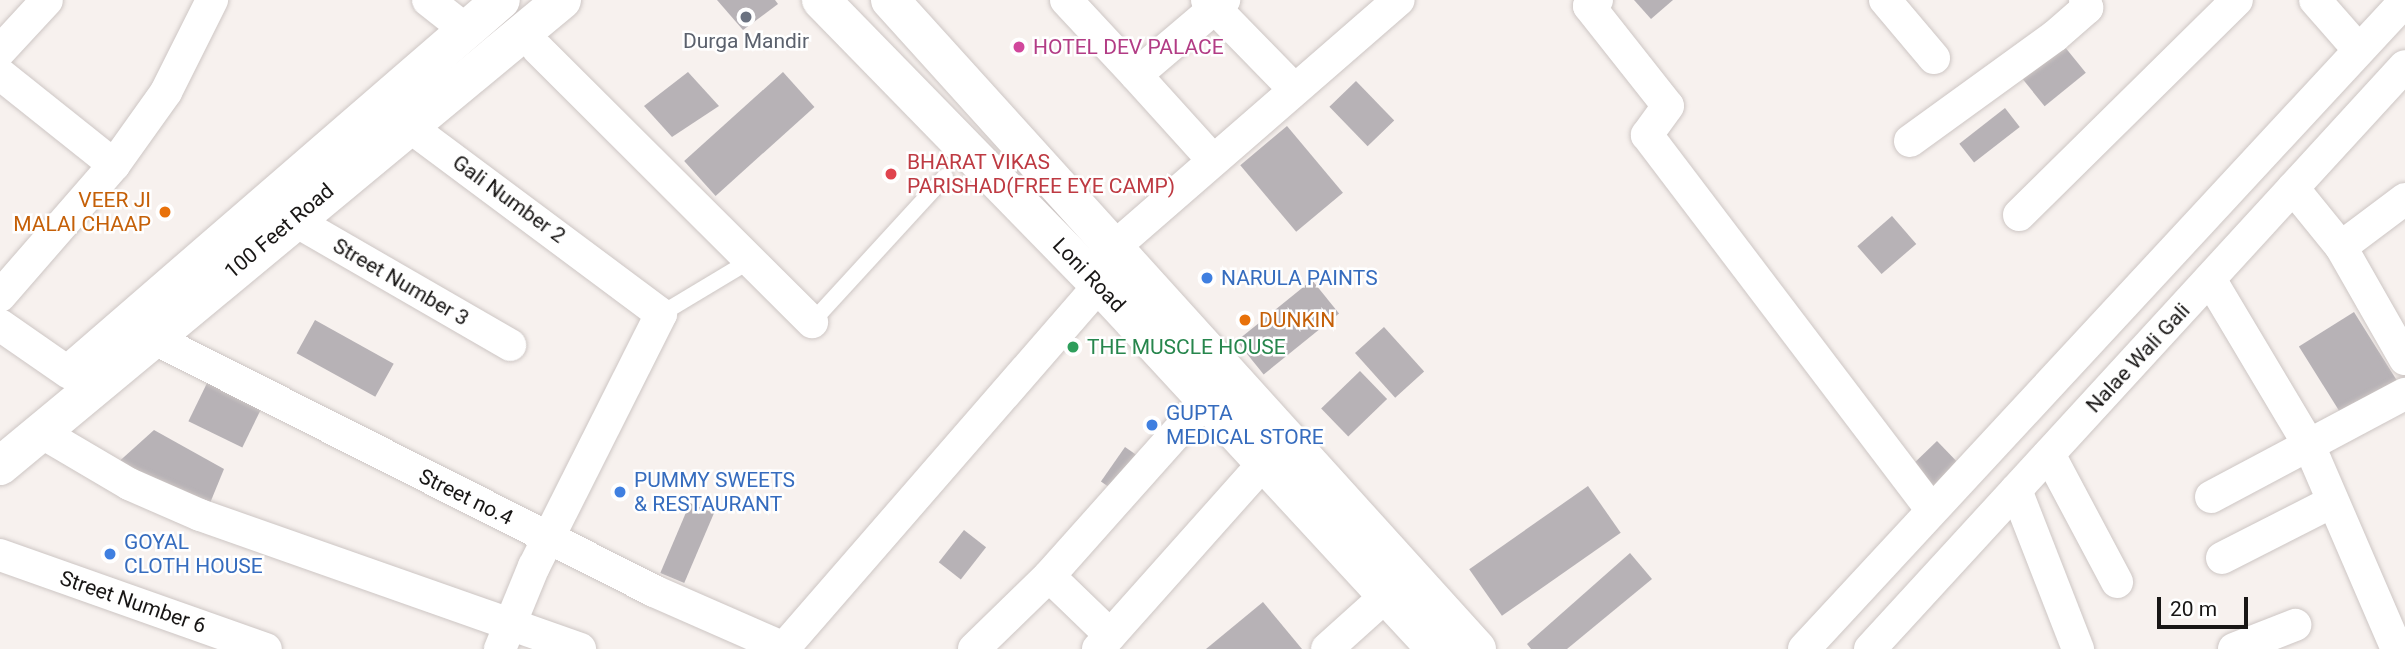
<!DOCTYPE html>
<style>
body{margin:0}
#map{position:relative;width:2405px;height:649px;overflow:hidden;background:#f7f1ee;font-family:Roboto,sans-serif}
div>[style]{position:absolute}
.building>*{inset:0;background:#b7b2b6;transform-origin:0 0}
.roads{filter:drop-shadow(0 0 2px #cdc6c4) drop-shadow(0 0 2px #cdc6c4)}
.service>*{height:16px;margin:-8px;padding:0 8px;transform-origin:8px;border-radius:8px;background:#fff}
.minor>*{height:32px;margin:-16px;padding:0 16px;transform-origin:16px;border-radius:16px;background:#fff}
.secondary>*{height:38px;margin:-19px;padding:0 19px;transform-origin:19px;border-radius:19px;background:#fff}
.trunk>*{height:38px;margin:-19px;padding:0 19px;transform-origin:19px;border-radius:19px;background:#fff}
.dots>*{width:19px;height:19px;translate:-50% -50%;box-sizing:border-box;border:4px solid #fff;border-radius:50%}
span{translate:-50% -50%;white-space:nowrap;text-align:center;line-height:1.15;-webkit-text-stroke:5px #fff;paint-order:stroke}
.worship-label{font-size:21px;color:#5b616d}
.hotel-label{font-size:21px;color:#b23c85}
.left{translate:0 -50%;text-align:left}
.health-label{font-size:21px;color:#be3a42}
.street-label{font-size:21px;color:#181615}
.food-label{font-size:21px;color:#c56008}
.right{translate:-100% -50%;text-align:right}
.shop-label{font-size:21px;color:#366cbe}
.leisure-label{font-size:21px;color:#27864d}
.scale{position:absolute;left:2157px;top:597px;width:91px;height:32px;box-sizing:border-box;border:4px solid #181615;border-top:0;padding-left:9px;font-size:21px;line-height:24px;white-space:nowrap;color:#181615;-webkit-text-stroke:5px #fff;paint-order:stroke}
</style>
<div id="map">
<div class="building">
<i style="clip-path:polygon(717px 0,775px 0,778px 4px,743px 30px)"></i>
<i style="clip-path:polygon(1634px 0,1673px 0,1651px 19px)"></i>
<i style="left:2060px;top:41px;width:41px;height:53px;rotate:51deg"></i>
<i style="clip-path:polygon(688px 72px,719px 106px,672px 137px,644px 106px)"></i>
<i style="left:783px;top:72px;width:47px;height:133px;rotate:48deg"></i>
<i style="left:1356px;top:81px;width:55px;height:37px;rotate:46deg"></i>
<i style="left:2005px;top:108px;width:24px;height:58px;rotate:52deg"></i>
<i style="left:1287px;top:126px;width:87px;height:61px;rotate:50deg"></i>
<i style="left:1892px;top:216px;width:37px;height:46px;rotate:49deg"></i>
<i style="left:1312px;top:280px;width:43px;height:97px;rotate:51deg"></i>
<i style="left:2354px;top:312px;width:93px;height:65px;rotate:58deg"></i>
<i style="left:315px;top:320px;width:90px;height:38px;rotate:29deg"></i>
<i style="left:1384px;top:327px;width:60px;height:39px;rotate:48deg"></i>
<i style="left:1360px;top:371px;width:39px;height:54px;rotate:46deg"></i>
<i style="left:209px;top:379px;width:60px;height:47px;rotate:26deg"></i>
<i style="clip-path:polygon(154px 430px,224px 469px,208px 508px,114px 466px)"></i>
<i style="left:1937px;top:441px;width:42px;height:36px;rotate:46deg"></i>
<i style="left:1125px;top:447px;width:21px;height:42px;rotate:35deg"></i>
<i style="left:1588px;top:486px;width:57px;height:145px;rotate:55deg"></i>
<i style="left:690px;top:503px;width:26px;height:76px;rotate:23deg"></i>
<i style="left:964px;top:530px;width:28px;height:41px;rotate:38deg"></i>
<i style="clip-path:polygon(1630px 553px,1652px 579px,1567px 649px,1531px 649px,1527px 644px)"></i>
<i style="clip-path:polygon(1263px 602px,1302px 649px,1206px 649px)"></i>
</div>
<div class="roads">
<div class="service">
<i style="left:661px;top:314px;width:105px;rotate:-31deg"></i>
<i style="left:812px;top:322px;width:197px;rotate:-47.5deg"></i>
</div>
<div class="minor">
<i style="left:428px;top:0;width:48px;rotate:38.3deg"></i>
<i style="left:1066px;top:0;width:103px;rotate:47deg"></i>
<i style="left:1207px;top:0;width:123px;rotate:45.7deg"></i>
<i style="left:1597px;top:0;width:10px;rotate:143deg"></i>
<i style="left:1589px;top:6px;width:127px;rotate:51.7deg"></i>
<i style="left:1668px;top:106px;width:36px;rotate:126deg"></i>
<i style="left:1647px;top:135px;width:470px;rotate:52.8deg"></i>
<i style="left:1885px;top:0;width:76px;rotate:49.8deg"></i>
<i style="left:2315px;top:0;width:65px;rotate:48.7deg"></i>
<i style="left:538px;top:49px;width:387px;rotate:44.9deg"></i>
<i style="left:0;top:51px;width:69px;rotate:-47.3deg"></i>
<i style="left:0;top:74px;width:146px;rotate:38.6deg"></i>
<i style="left:406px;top:124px;width:318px;rotate:36.7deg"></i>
<i style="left:661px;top:314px;width:282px;rotate:116.7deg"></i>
<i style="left:534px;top:566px;width:90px;rotate:112.3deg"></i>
<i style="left:1910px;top:141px;width:179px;rotate:-35.9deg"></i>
<i style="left:2055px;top:36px;width:43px;rotate:-41.2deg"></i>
<i style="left:2087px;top:8px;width:8px;rotate:-104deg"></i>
<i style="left:1211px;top:158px;width:112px;rotate:-132.1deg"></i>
<i style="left:1136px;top:75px;width:116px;rotate:-40.4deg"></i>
<i style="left:2293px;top:188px;width:76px;rotate:50.9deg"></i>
<i style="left:2341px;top:247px;width:129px;rotate:60.3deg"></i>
<i style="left:2019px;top:215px;width:306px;rotate:-44.6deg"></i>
<i style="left:292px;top:219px;width:252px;rotate:30deg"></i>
<i style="left:2341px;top:247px;width:80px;rotate:-36.9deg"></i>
<i style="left:1096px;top:263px;width:401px;rotate:-41deg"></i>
<i style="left:2210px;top:279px;width:193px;rotate:59.2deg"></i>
<i style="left:2309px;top:445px;width:222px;rotate:66.7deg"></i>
<i style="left:0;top:296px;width:174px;rotate:-49deg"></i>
<i style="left:114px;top:165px;width:90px;rotate:-54.5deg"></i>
<i style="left:166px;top:92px;width:103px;rotate:-63.4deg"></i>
<i style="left:0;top:325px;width:84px;rotate:34.8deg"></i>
<i style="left:153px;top:338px;width:561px;rotate:26.79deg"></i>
<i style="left:654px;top:591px;width:142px;rotate:23.7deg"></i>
<i style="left:39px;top:431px;width:104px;rotate:30.5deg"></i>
<i style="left:129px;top:484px;width:77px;rotate:23.6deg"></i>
<i style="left:200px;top:515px;width:403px;rotate:19.4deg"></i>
<i style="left:2049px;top:454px;width:145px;rotate:62deg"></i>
<i style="left:2016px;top:490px;width:171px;rotate:68.7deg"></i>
<i style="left:2211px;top:497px;width:220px;rotate:-28deg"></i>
<i style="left:0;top:555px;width:282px;rotate:19.5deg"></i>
<i style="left:2222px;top:558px;width:123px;rotate:-27deg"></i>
<i style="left:1049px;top:576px;width:85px;rotate:44deg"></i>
<i style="left:783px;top:649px;width:482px;rotate:-49deg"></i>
<i style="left:974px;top:649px;width:105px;rotate:-44.2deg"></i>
<i style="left:1049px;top:576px;width:234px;rotate:-48.3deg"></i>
<i style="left:1098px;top:649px;width:272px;rotate:-48.3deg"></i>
<i style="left:1327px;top:649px;width:82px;rotate:-42deg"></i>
<i style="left:1804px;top:649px;width:884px;rotate:-47.16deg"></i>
<i style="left:1870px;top:649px;width:791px;rotate:-47.46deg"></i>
<i style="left:2234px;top:649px;width:66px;rotate:-21.5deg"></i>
</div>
<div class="secondary">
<i style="left:78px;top:366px;width:559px;rotate:-40.87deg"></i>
<i style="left:0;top:466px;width:730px;rotate:-39.66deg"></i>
</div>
<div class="trunk">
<i style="left:821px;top:0;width:412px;rotate:45.7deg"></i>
<i style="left:1109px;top:295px;width:482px;rotate:47.3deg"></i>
<i style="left:890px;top:0;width:875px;rotate:47.87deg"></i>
</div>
</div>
<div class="dots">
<i style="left:746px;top:17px;background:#6b7280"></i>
<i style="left:1019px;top:47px;background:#d1479c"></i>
<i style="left:891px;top:174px;background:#e0444e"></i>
<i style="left:165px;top:212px;background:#e8710a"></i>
<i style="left:1207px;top:278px;background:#3f7fe0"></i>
<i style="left:1245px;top:320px;background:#e8710a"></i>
<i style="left:1073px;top:347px;background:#2e9e5b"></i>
<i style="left:1152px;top:425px;background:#3f7fe0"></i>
<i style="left:620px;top:492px;background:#3f7fe0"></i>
<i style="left:110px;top:554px;background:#3f7fe0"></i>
</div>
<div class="worship-label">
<span style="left:746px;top:41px">Durga Mandir</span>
</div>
<div class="hotel-label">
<span class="left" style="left:1033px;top:47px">HOTEL DEV PALACE</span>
</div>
<div class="health-label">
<span class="left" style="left:907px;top:174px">BHARAT VIKAS<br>PARISHAD(FREE EYE CAMP)</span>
</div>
<div class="street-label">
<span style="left:509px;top:199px;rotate:36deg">Gali Number 2</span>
<span style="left:279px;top:231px;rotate:-40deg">100 Feet Road</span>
<span style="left:1089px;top:275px;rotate:46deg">Loni Road</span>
<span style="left:401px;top:282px;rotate:30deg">Street Number 3</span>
<span style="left:2138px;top:358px;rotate:-47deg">Nalae Wali Gali</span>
<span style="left:466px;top:497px;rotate:26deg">Street no.4</span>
<span style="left:133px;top:602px;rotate:19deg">Street Number 6</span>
</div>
<div class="food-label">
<span class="right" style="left:151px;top:212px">VEER JI<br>MALAI CHAAP</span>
<span class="left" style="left:1259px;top:320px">DUNKIN</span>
</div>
<div class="shop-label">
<span class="left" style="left:1221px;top:278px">NARULA PAINTS</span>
<span class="left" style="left:1166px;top:425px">GUPTA<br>MEDICAL STORE</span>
<span class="left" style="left:634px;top:492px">PUMMY SWEETS<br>&amp; RESTAURANT</span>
<span class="left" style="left:124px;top:554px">GOYAL<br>CLOTH HOUSE</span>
</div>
<div class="leisure-label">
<span class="left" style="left:1087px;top:347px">THE MUSCLE HOUSE</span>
</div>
<div class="scale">20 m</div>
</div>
